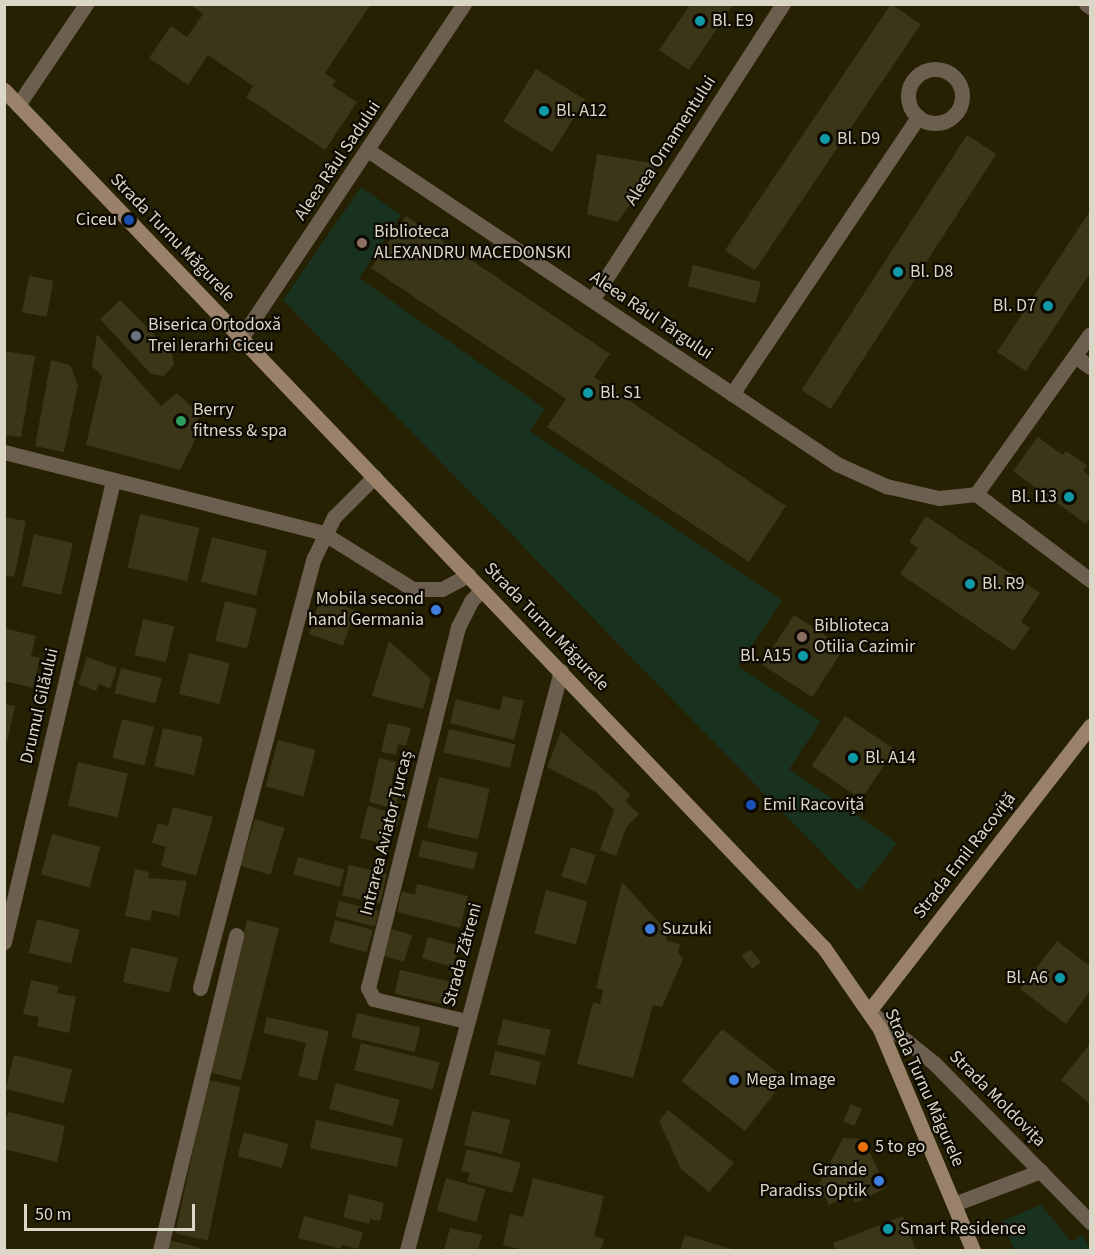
<!DOCTYPE html>
<meta charset="utf-8">
<style>
body{margin:0}
#map{position:relative;width:1095px;height:1255px;overflow:hidden;background:#262103;font-family:"Source Sans 3",sans-serif}
div>[style]{position:absolute}
.green>*{inset:0;background:#18321f}
.building>*{inset:0;background:#3c3618;transform-origin:0 0}
.street>*{height:15px;margin:-7.5px;padding:0 7.5px;transform-origin:7.5px;border-radius:7.5px;background:#6d5f4f}
.street>.ring{margin:-7.5px;padding:0;box-sizing:content-box;background:none;border:15px solid #6d5f4f;border-radius:50%}
.secondary>*{height:15px;margin:-7.5px;padding:0 7.5px;transform-origin:7.5px;border-radius:7.5px;background:#998269}
.dots>*{width:16px;height:16px;translate:-50% -50%;box-sizing:border-box;border:3px solid #0c0a02;border-radius:50%}
span{translate:-50% -50%;white-space:nowrap;text-align:center;line-height:1.15;-webkit-text-stroke:4.5px #0c0a02;paint-order:stroke}
.poi-label{font-size:18px;color:#dad7c6}
.left{translate:0 -50%;text-align:left}
.right{translate:-100% -50%;text-align:right}
.street-label{font-size:18px;color:#dad7c6}
.frame{position:absolute;inset:0;border:6px solid #dad7c6;pointer-events:none}
.scale{position:absolute;left:24px;top:1204px;width:171px;height:27px;box-sizing:border-box;border:3px solid #dad7c6;border-top:0;padding-left:8px;font-size:18px;line-height:21px;white-space:nowrap;color:#dad7c6;-webkit-text-stroke:4px #0c0a02;paint-order:stroke}
</style>
<div id="map">
<div class="green">
<i style="clip-path:polygon(361px 187px,401px 215px,359px 278px,545px 409px,530px 431px,782px 600px,738px 666px,821px 721px,789px 769px,897px 843px,859px 891px,283px 300px)"></i>
<i style="clip-path:polygon(1041px 1205px,1072px 1242px,1083px 1234px,1090px 1250px,1014px 1250px,1002px 1221px)"></i>
</div>
<div class="building">
<i style="clip-path:polygon(189px 4px,371px 4px,325px 73px,336px 81px,332px 86px,357px 102px,325px 150px,246px 97px,253px 86px,208px 55px,188px 85px,149px 58px,171px 26px,187px 37px,203px 14px)"></i>
<i style="left:891px;top:4px;width:36px;height:297px;rotate:34deg"></i>
<i style="clip-path:polygon(690px 5px,733px 5px,689px 70px,659px 50px)"></i>
<i style="left:536px;top:69px;width:58px;height:62px;rotate:32deg"></i>
<i style="left:967px;top:135px;width:35px;height:304px;rotate:33deg"></i>
<i style="clip-path:polygon(597px 154px,657px 164px,618px 222px,587px 214px)"></i>
<i style="clip-path:polygon(1090px 211px,1090px 273px,1026px 371px,997px 352px)"></i>
<i style="clip-path:polygon(406px 216px,610px 354px,594px 377px,786px 506px,749px 562px,547px 427px,566px 399px,371px 268px)"></i>
<i style="left:693px;top:265px;width:70px;height:22px;rotate:14deg"></i>
<i style="left:29px;top:276px;width:25px;height:37px;rotate:11deg"></i>
<i style="clip-path:polygon(120px 300px,172px 353px,174px 365px,164px 376px,151px 374px,100px 319px)"></i>
<i style="clip-path:polygon(97px 334px,161px 406px,177px 393px,201px 416px,191px 427px,199px 432px,180px 470px,86px 445px,102px 376px,92px 366px)"></i>
<i style="clip-path:polygon(4px 351px,35px 356px,21px 437px,4px 435px)"></i>
<i style="clip-path:polygon(51px 360px,70px 365px,78px 385px,64px 452px,35px 446px)"></i>
<i style="clip-path:polygon(1038px 437px,1063px 455px,1066px 451px,1087px 465px,1083px 470px,1090px 476px,1090px 518px,1086px 524px,1013px 471px)"></i>
<i style="left:140px;top:514px;width:61px;height:55px;rotate:13deg"></i>
<i style="clip-path:polygon(926px 516px,1040px 593px,1021px 622px,1030px 628px,1014px 651px,900px 574px,918px 548px,909px 542px)"></i>
<i style="clip-path:polygon(4px 517px,26px 521px,14px 577px,4px 575px)"></i>
<i style="left:34px;top:534px;width:40px;height:53px;rotate:13deg"></i>
<i style="left:212px;top:537px;width:57px;height:46px;rotate:14deg"></i>
<i style="clip-path:polygon(323px 590px,339px 596px,346px 601px,345px 607px,355px 610px,343px 646px,309px 634px)"></i>
<i style="left:225px;top:601px;width:33px;height:41px;rotate:14deg"></i>
<i style="left:794px;top:615px;width:60px;height:59px;rotate:33deg"></i>
<i style="left:143px;top:619px;width:32px;height:37px;rotate:13deg"></i>
<i style="clip-path:polygon(4px 628px,36px 636px,31px 656px,40px 658px,33px 688px,4px 681px)"></i>
<i style="clip-path:polygon(389px 641px,431px 679px,423px 709px,372px 696px)"></i>
<i style="left:189px;top:653px;width:42px;height:42px;rotate:14deg"></i>
<i style="clip-path:polygon(87px 657px,117px 668px,110px 689px,99px 684px,96px 691px,78px 684px)"></i>
<i style="left:121px;top:668px;width:42px;height:26px;rotate:14deg"></i>
<i style="clip-path:polygon(503px 696px,524px 701px,514px 740px,450px 723px,456px 699px,500px 710px)"></i>
<i style="clip-path:polygon(4px 704px,15px 706px,7px 742px,4px 742px)"></i>
<i style="left:845px;top:716px;width:60px;height:60px;rotate:34deg"></i>
<i style="left:122px;top:719px;width:33px;height:40px;rotate:14deg"></i>
<i style="clip-path:polygon(388px 723px,411px 728px,406px 746px,398px 744px,396px 755px,381px 752px)"></i>
<i style="left:163px;top:728px;width:41px;height:39px;rotate:13deg"></i>
<i style="left:449px;top:729px;width:68px;height:24px;rotate:13deg"></i>
<i style="clip-path:polygon(561px 731px,631px 795px,625px 801px,639px 814px,627px 826px,616px 856px,600px 850px,614px 810px,597px 793px,547px 767px)"></i>
<i style="left:278px;top:740px;width:39px;height:48px;rotate:15deg"></i>
<i style="clip-path:polygon(379px 758px,396px 762px,391px 785px,401px 787px,395px 809px,369px 802px)"></i>
<i style="left:78px;top:762px;width:51px;height:45px;rotate:13deg"></i>
<i style="left:439px;top:777px;width:52px;height:52px;rotate:13deg"></i>
<i style="clip-path:polygon(368px 806px,400px 815px,397px 826px,385px 823px,380px 843px,360px 838px)"></i>
<i style="clip-path:polygon(173px 807px,213px 817px,196px 876px,161px 866px,166px 847px,152px 843px,158px 823px,168px 826px)"></i>
<i style="left:255px;top:819px;width:31px;height:49px;rotate:17deg"></i>
<i style="left:52px;top:834px;width:50px;height:42px;rotate:15deg"></i>
<i style="left:422px;top:840px;width:57px;height:17px;rotate:13deg"></i>
<i style="left:571px;top:847px;width:26px;height:31px;rotate:18deg"></i>
<i style="left:298px;top:857px;width:48px;height:18px;rotate:15deg"></i>
<i style="left:349px;top:865px;width:39px;height:31px;rotate:13deg"></i>
<i style="clip-path:polygon(135px 869px,149px 872px,148px 878px,187px 881px,179px 916px,152px 910px,150px 921px,125px 916px)"></i>
<i style="clip-path:polygon(622px 882px,664px 928px,667px 941px,680px 944px,678px 952px,683px 959px,662px 1007px,653px 1005px,633px 1078px,577px 1064px,593px 1002px,600px 1004px,603px 990px,596px 988px)"></i>
<i style="clip-path:polygon(417px 884px,468px 896px,460px 928px,397px 912px,402px 891px,415px 895px)"></i>
<i style="left:546px;top:890px;width:43px;height:45px;rotate:15deg"></i>
<i style="left:339px;top:901px;width:41px;height:16px;rotate:14deg"></i>
<i style="left:37px;top:919px;width:44px;height:35px;rotate:14deg"></i>
<i style="left:247px;top:920px;width:33px;height:157px;rotate:14deg"></i>
<i style="left:335px;top:920px;width:39px;height:23px;rotate:15deg"></i>
<i style="left:392px;top:929px;width:21px;height:28px;rotate:17deg"></i>
<i style="left:428px;top:937px;width:32px;height:22px;rotate:16deg"></i>
<i style="clip-path:polygon(1057px 941px,1090px 966px,1090px 991px,1066px 1024px,1020px 989px)"></i>
<i style="left:131px;top:947px;width:48px;height:36px;rotate:13deg"></i>
<i style="left:750px;top:949px;width:17px;height:11px;rotate:50deg"></i>
<i style="left:400px;top:970px;width:52px;height:24px;rotate:13deg"></i>
<i style="clip-path:polygon(31px 980px,59px 986px,57px 993px,76px 997px,69px 1033px,37px 1026px,39px 1017px,23px 1014px)"></i>
<i style="left:357px;top:1013px;width:65px;height:25px;rotate:13deg"></i>
<i style="clip-path:polygon(267px 1017px,329px 1031px,317px 1081px,298px 1076px,306px 1043px,263px 1033px)"></i>
<i style="left:503px;top:1019px;width:49px;height:26px;rotate:13deg"></i>
<i style="left:722px;top:1029px;width:81px;height:66px;rotate:38deg"></i>
<i style="left:361px;top:1043px;width:81px;height:28px;rotate:14deg"></i>
<i style="clip-path:polygon(1089px 1045px,1090px 1047px,1090px 1104px,1061px 1080px)"></i>
<i style="left:495px;top:1051px;width:47px;height:24px;rotate:13deg"></i>
<i style="left:14px;top:1055px;width:60px;height:35px;rotate:14deg"></i>
<i style="left:208px;top:1080px;width:33px;height:157px;rotate:12deg"></i>
<i style="left:336px;top:1083px;width:66px;height:27px;rotate:15deg"></i>
<i style="left:851px;top:1104px;width:12px;height:19px;rotate:24deg"></i>
<i style="clip-path:polygon(668px 1110px,734px 1163px,709px 1192px,681px 1169px,659px 1121px)"></i>
<i style="left:472px;top:1111px;width:39px;height:35px;rotate:13deg"></i>
<i style="clip-path:polygon(9px 1112px,65px 1126px,57px 1162px,4px 1149px,4px 1121px)"></i>
<i style="left:316px;top:1120px;width:89px;height:29px;rotate:12deg"></i>
<i style="left:244px;top:1132px;width:46px;height:25px;rotate:15deg"></i>
<i style="clip-path:polygon(843px 1138px,864px 1139px,886px 1188px,855px 1203px,851px 1194px,829px 1205px,819px 1184px)"></i>
<i style="clip-path:polygon(467px 1149px,521px 1163px,512px 1193px,467px 1181px,470px 1173px,461px 1171px)"></i>
<i style="left:446px;top:1178px;width:41px;height:34px;rotate:16deg"></i>
<i style="clip-path:polygon(533px 1178px,604px 1196px,594px 1236px,604px 1239px,601px 1250px,524px 1250px,503px 1245px,510px 1214px,523px 1217px)"></i>
<i style="clip-path:polygon(349px 1194px,384px 1203px,380px 1221px,370px 1219px,369px 1224px,343px 1217px)"></i>
<i style="clip-path:polygon(304px 1216px,363px 1232px,358px 1249px,342px 1245px,341px 1249px,298px 1238px)"></i>
<i style="clip-path:polygon(903px 1216px,916px 1250px,835px 1250px,833px 1243px)"></i>
<i style="clip-path:polygon(450px 1228px,482px 1235px,478px 1250px,444px 1250px)"></i>
<i style="clip-path:polygon(685px 1235px,735px 1250px,680px 1250px)"></i>
<i style="clip-path:polygon(168px 1240px,201px 1248px,200px 1250px,166px 1250px)"></i>
</div>
<div class="street">
<i style="left:1086px;top:4px;width:5px;rotate:37deg"></i>
<i class="ring" style="left:908px;top:69px;width:39px;height:39px"></i>
<i style="left:18px;top:105px;width:122px;rotate:-56deg"></i>
<i style="left:369px;top:151px;width:563px;rotate:33.77deg"></i>
<i style="left:837px;top:464px;width:54px;rotate:24.2deg"></i>
<i style="left:886px;top:486px;width:54px;rotate:12.8deg"></i>
<i style="left:939px;top:498px;width:37px;rotate:-6deg"></i>
<i style="left:592px;top:300px;width:352px;rotate:-57.2deg"></i>
<i style="left:241px;top:338px;width:402px;rotate:-56.3deg"></i>
<i style="left:1075px;top:356px;width:19px;rotate:36deg"></i>
<i style="left:732px;top:394px;width:334px;rotate:-56.1deg"></i>
<i style="left:4px;top:452px;width:329px;rotate:14.2deg"></i>
<i style="left:323px;top:533px;width:106px;rotate:31.9deg"></i>
<i style="left:413px;top:589px;width:29px"></i>
<i style="left:442px;top:589px;width:30px;rotate:-28deg"></i>
<i style="left:976px;top:494px;width:196px;rotate:-54.5deg"></i>
<i style="left:976px;top:494px;width:143px;rotate:37deg"></i>
<i style="left:4px;top:942px;width:475px;rotate:-76.7deg"></i>
<i style="left:200px;top:988px;width:445px;rotate:-75.2deg"></i>
<i style="left:314px;top:558px;width:46px;rotate:-64deg"></i>
<i style="left:334px;top:517px;width:57px;rotate:-45deg"></i>
<i style="left:869px;top:1011px;width:83px;rotate:38.7deg"></i>
<i style="left:934px;top:1063px;width:223px;rotate:45.5deg"></i>
<i style="left:466px;top:1021px;width:95px;rotate:-166.6deg"></i>
<i style="left:374px;top:999px;width:13px;rotate:-119deg"></i>
<i style="left:368px;top:988px;width:372px;rotate:-76deg"></i>
<i style="left:458px;top:627px;width:29px;rotate:-63deg"></i>
<i style="left:471px;top:601px;width:16px;rotate:-47deg"></i>
<i style="left:954px;top:1204px;width:93px;rotate:-20.8deg"></i>
<i style="left:160px;top:1250px;width:324px;rotate:-76.4deg"></i>
<i style="left:407px;top:1250px;width:599px;rotate:-75.11deg"></i>
</div>
<div class="secondary">
<i style="left:4px;top:90px;width:1187px;rotate:46.3deg"></i>
<i style="left:824px;top:948px;width:98px;rotate:55.3deg"></i>
<i style="left:880px;top:1029px;width:240px;rotate:67.2deg"></i>
<i style="left:869px;top:1011px;width:361px;rotate:-52.2deg"></i>
</div>
<div class="dots">
<i style="left:700px;top:21px;background:#0f9aa8"></i>
<i style="left:544px;top:111px;background:#0f9aa8"></i>
<i style="left:825px;top:139px;background:#0f9aa8"></i>
<i style="left:129px;top:220px;background:#1a4fb4"></i>
<i style="left:362px;top:243px;background:#8d6e63"></i>
<i style="left:898px;top:272px;background:#0f9aa8"></i>
<i style="left:1048px;top:306px;background:#0f9aa8"></i>
<i style="left:136px;top:336px;background:#6b7280"></i>
<i style="left:588px;top:393px;background:#0f9aa8"></i>
<i style="left:181px;top:421px;background:#2e9e5b"></i>
<i style="left:1069px;top:497px;background:#0f9aa8"></i>
<i style="left:970px;top:584px;background:#0f9aa8"></i>
<i style="left:436px;top:610px;background:#3f7fe0"></i>
<i style="left:802px;top:637px;background:#8d6e63"></i>
<i style="left:803px;top:656px;background:#0f9aa8"></i>
<i style="left:853px;top:758px;background:#0f9aa8"></i>
<i style="left:751px;top:805px;background:#1a4fb4"></i>
<i style="left:650px;top:929px;background:#3f7fe0"></i>
<i style="left:1060px;top:978px;background:#0f9aa8"></i>
<i style="left:734px;top:1080px;background:#3f7fe0"></i>
<i style="left:863px;top:1147px;background:#e8710a"></i>
<i style="left:879px;top:1181px;background:#3f7fe0"></i>
<i style="left:888px;top:1229px;background:#0f9aa8"></i>
</div>
<div class="poi-label">
<span class="left" style="left:712px;top:21px">Bl. E9</span>
<span class="left" style="left:556px;top:111px">Bl. A12</span>
<span class="left" style="left:837px;top:139px">Bl. D9</span>
<span class="right" style="left:117px;top:220px">Ciceu</span>
<span class="left" style="left:374px;top:243px">Biblioteca<br>ALEXANDRU MACEDONSKI</span>
<span class="left" style="left:910px;top:272px">Bl. D8</span>
<span class="right" style="left:1036px;top:306px">Bl. D7</span>
<span class="left" style="left:148px;top:336px">Biserica Ortodoxă<br>Trei Ierarhi Ciceu</span>
<span class="left" style="left:600px;top:393px">Bl. S1</span>
<span class="left" style="left:193px;top:421px">Berry<br>fitness &amp; spa</span>
<span class="right" style="left:1057px;top:497px">Bl. I13</span>
<span class="left" style="left:982px;top:584px">Bl. R9</span>
<span class="right" style="left:424px;top:610px">Mobila second<br>hand Germania</span>
<span class="left" style="left:814px;top:637px">Biblioteca<br>Otilia Cazimir</span>
<span class="right" style="left:791px;top:656px">Bl. A15</span>
<span class="left" style="left:865px;top:758px">Bl. A14</span>
<span class="left" style="left:763px;top:805px">Emil Racoviță</span>
<span class="left" style="left:662px;top:929px">Suzuki</span>
<span class="right" style="left:1048px;top:978px">Bl. A6</span>
<span class="left" style="left:746px;top:1080px">Mega Image</span>
<span class="left" style="left:875px;top:1147px">5 to go</span>
<span class="right" style="left:867px;top:1181px">Grande<br>Paradiss Optik</span>
<span class="left" style="left:900px;top:1229px">Smart Residence</span>
</div>
<div class="street-label">
<span style="left:671px;top:141px;rotate:-57deg">Aleea Ornamentului</span>
<span style="left:338px;top:161px;rotate:-56deg">Aleea Râul Sadului</span>
<span style="left:172px;top:238px;rotate:46deg">Strada Turnu Măgurele</span>
<span style="left:651px;top:316px;rotate:34deg">Aleea Râul Târgului</span>
<span style="left:546px;top:627px;rotate:46deg">Strada Turnu Măgurele</span>
<span style="left:40px;top:706px;rotate:-77deg">Drumul Gilăului</span>
<span style="left:387px;top:833px;rotate:-76deg">Intrarea Aviator Țurcaș</span>
<span style="left:965px;top:856px;rotate:-52deg">Strada Emil Racoviță</span>
<span style="left:463px;top:955px;rotate:-75deg">Strada Zătreni</span>
<span style="left:924px;top:1088px;rotate:66deg">Strada Turnu Măgurele</span>
<span style="left:997px;top:1099px;rotate:45deg">Strada Moldovița</span>
</div>
<div class="frame"></div>
<div class="scale">50 m</div>
</div>
